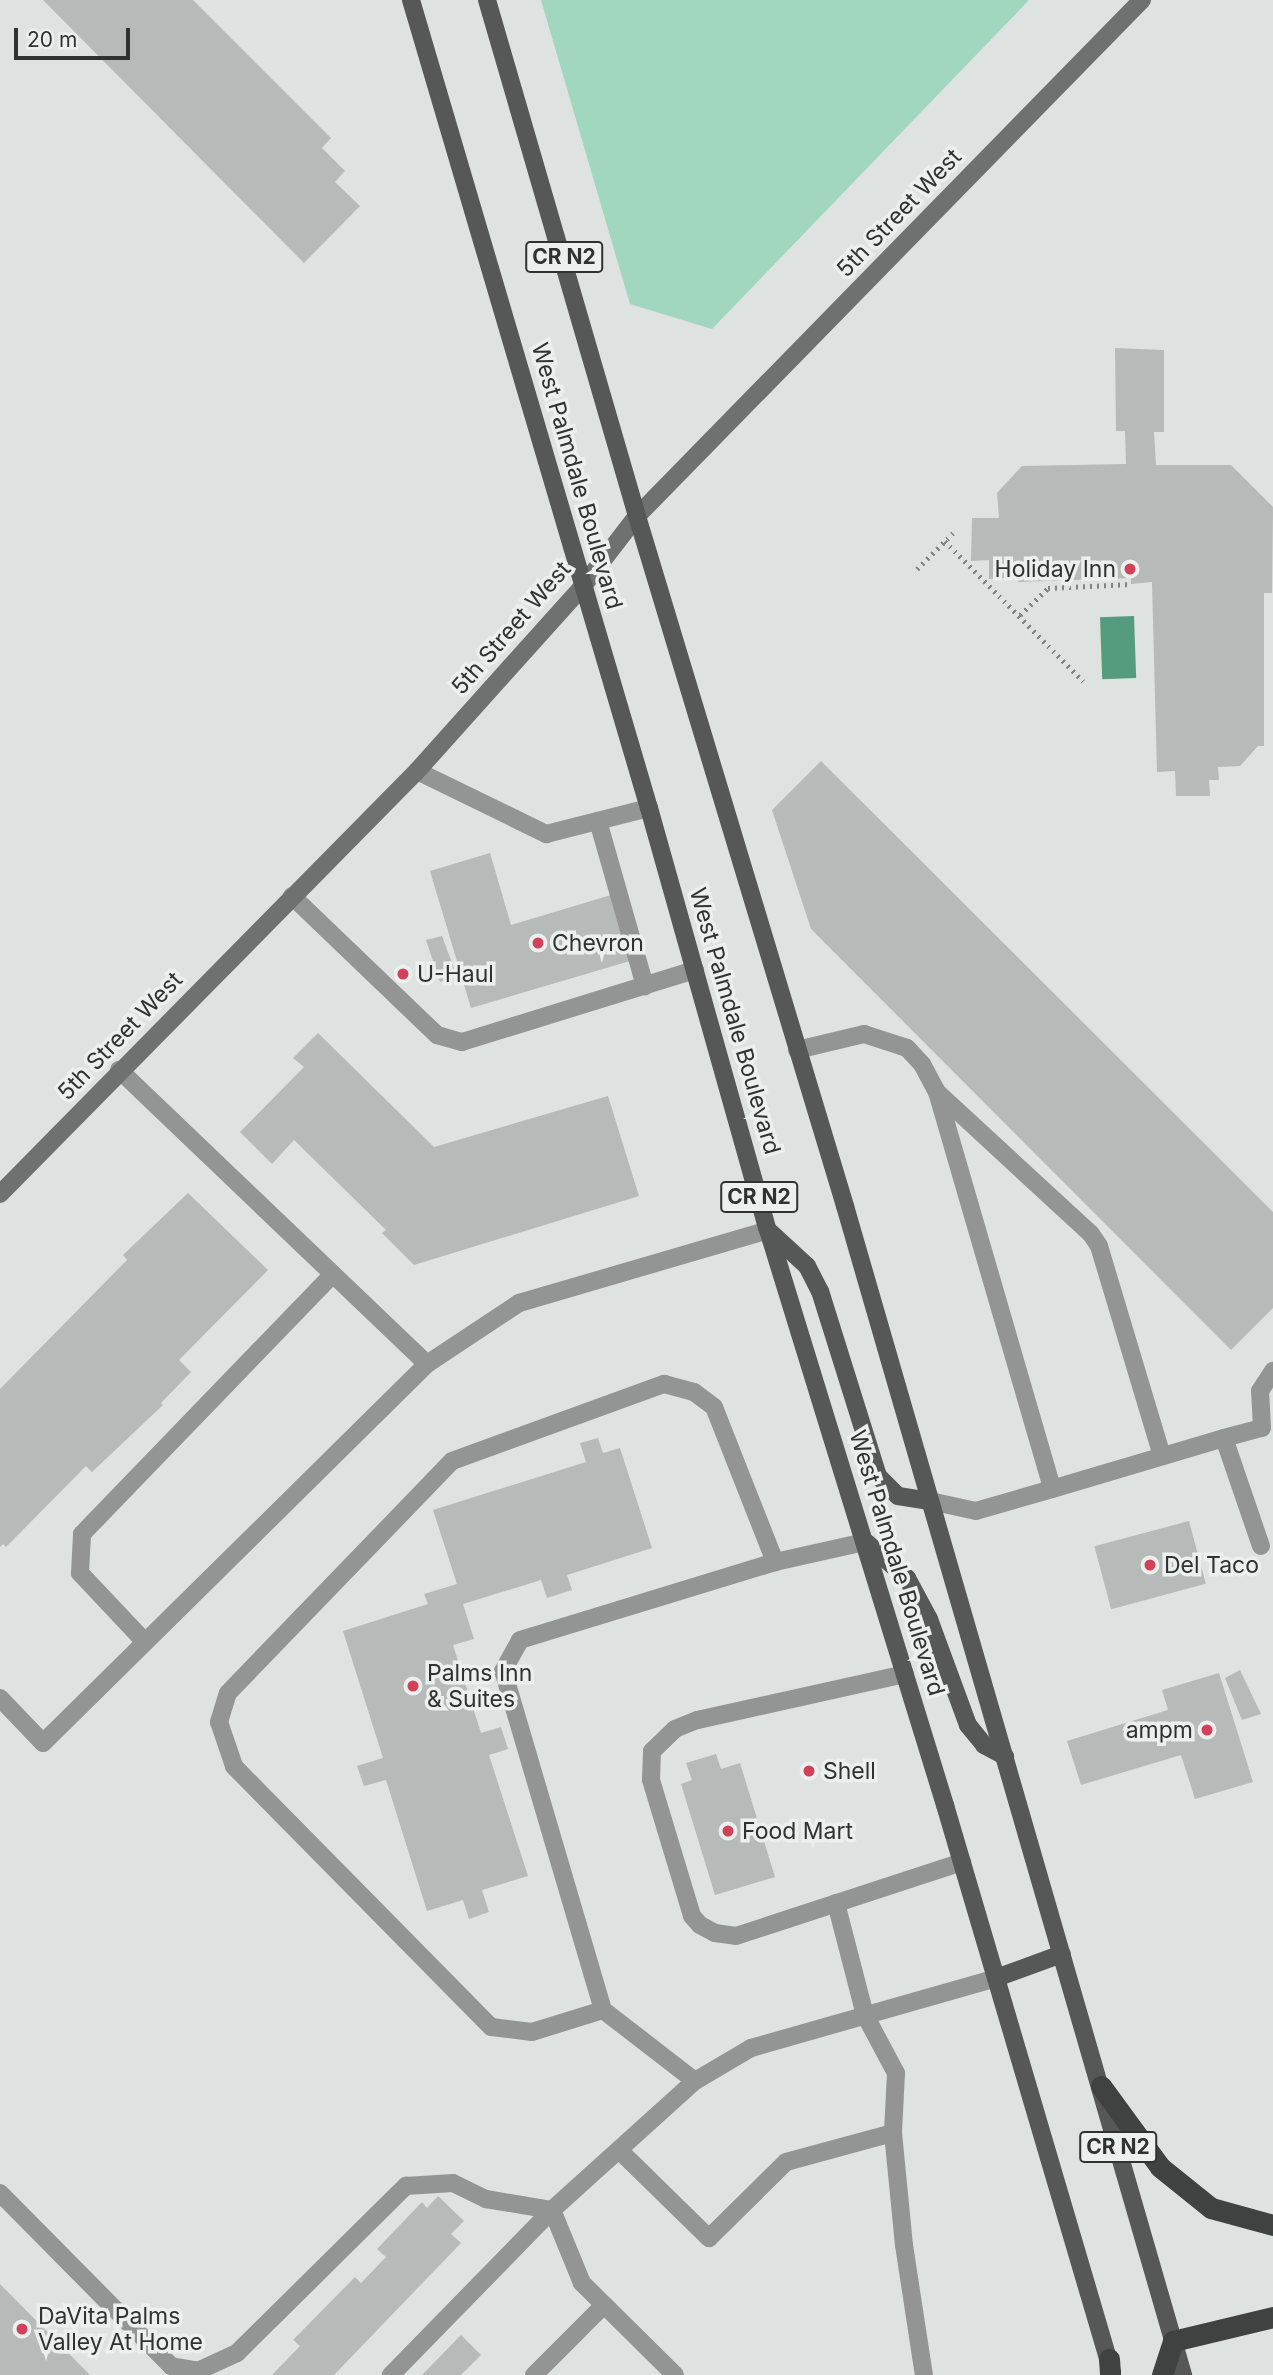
<!DOCTYPE html>
<style>
body{margin:0}
#map{position:relative;width:1273px;height:2375px;overflow:hidden;background:#dee2e0;font-family:Inter,sans-serif}
div>[style]{position:absolute}
.green>*{inset:0;background:#a0d7be}
.water>*{inset:0;background:#559c7f;transform-origin:0 0}
.building>*{inset:0;background:#b6bab8;transform-origin:0 0}
.path>*{height:4.5px;margin-top:-2.25px;transform-origin:0;background:repeating-linear-gradient(90deg,#818482 0 2px,transparent 0 7px)}
.lane>*{height:18px;margin:-9px;padding:0 9px;transform-origin:9px;border-radius:9px;background:#939594}
.secondary>*{height:18px;margin:-9px;padding:0 9px;transform-origin:9px;border-radius:9px;background:#6f7170}
.primary>*{height:18px;margin:-9px;padding:0 9px;transform-origin:9px;border-radius:9px;background:#555856}
.highway>*{height:21px;margin:-10.5px;padding:0 10.5px;transform-origin:10.5px;border-radius:10.5px;background:#3f4241}
.dots>*{width:19px;height:19px;translate:-50% -50%;box-sizing:border-box;border:4px solid #ebefed;border-radius:50%}
span{translate:-50% -50%;white-space:nowrap;text-align:center;line-height:1.15;-webkit-text-stroke:7px #ebefed;paint-order:stroke}
.shield-label span{padding:2px 5px;background:#ebefed;border:2px solid;border-radius:5px;-webkit-text-stroke-width:0}
.shield-label{font-size:21px;color:#303231;font-weight:700}
.street-label{font-size:23px;color:#303231}
.poi-label{font-size:23px;color:#303231}
.right{translate:-100% -50%;text-align:right}
.left{translate:0 -50%;text-align:left}
.scale{position:absolute;left:14px;top:28px;width:116px;height:32px;box-sizing:border-box;border:4px solid #303231;border-top:0;padding-left:9px;font-size:21px;line-height:24px;white-space:nowrap;color:#303231;-webkit-text-stroke:5px #ebefed;paint-order:stroke}
</style>
<div id="map">
<div class="green">
<i style="clip-path:polygon(541px 0,1029px 0,712px 329px,630px 304px)"></i>
</div>
<div class="water">
<i style="left:1134px;top:616px;width:62px;height:34px;rotate:88deg"></i>
</div>
<div class="building">
<i style="clip-path:polygon(43px 0,193px 0,331px 138px,322px 148px,345px 171px,335px 182px,360px 206px,304px 263px)"></i>
<i style="clip-path:polygon(1115px 348px,1164px 350px,1164px 432px,1154px 432px,1156px 465px,1231px 465px,1273px 507px,1272px 593px,1264px 593px,1264px 746px,1258px 746px,1240px 766px,1218px 767px,1219px 780px,1209px 780px,1210px 796px,1176px 796px,1175px 771px,1157px 772px,1152px 582px,1131px 584px,1131px 578px,1018px 582px,1017px 577px,989px 579px,989px 560px,971px 561px,972px 518px,999px 518px,997px 493px,1022px 466px,1126px 464px,1125px 431px,1116px 431px)"></i>
<i style="clip-path:polygon(821px 761px,1273px 1212px,1273px 1308px,1231px 1350px,811px 929px,772px 810px)"></i>
<i style="clip-path:polygon(490px 853px,511px 925px,611px 895px,630px 961px,471px 1008px,430px 871px)"></i>
<i style="clip-path:polygon(442px 936px,456px 974px,440px 982px,426px 940px)"></i>
<i style="clip-path:polygon(318px 1033px,434px 1147px,608px 1096px,639px 1196px,414px 1265px,382px 1233px,386px 1230px,294px 1140px,272px 1164px,240px 1132px,304px 1067px,293px 1058px)"></i>
<i style="clip-path:polygon(188px 1193px,268px 1270px,179px 1360px,191px 1372px,161px 1403px,163px 1405px,92px 1472px,86px 1466px,6px 1547px,3px 1544px,0 1547px,0 1389px,127px 1260px,123px 1255px)"></i>
<i style="clip-path:polygon(598px 1438px,603px 1453px,620px 1448px,652px 1548px,567px 1575px,572px 1590px,547px 1598px,541px 1580px,463px 1604px,474px 1639px,453px 1645px,481px 1733px,501px 1727px,508px 1749px,489px 1755px,528px 1876px,482px 1890px,489px 1912px,469px 1919px,463px 1900px,427px 1911px,386px 1780px,364px 1786px,357px 1766px,383px 1758px,343px 1631px,428px 1604px,424px 1594px,457px 1584px,433px 1510px,586px 1462px,580px 1443px)"></i>
<i style="left:1189px;top:1521px;width:65px;height:98px;rotate:75deg"></i>
<i style="clip-path:polygon(1240px 1670px,1261px 1714px,1242px 1720px,1225px 1678px)"></i>
<i style="clip-path:polygon(1219px 1673px,1253px 1782px,1195px 1799px,1181px 1755px,1081px 1785px,1067px 1741px,1168px 1710px,1162px 1690px)"></i>
<i style="clip-path:polygon(716px 1754px,721px 1769px,740px 1763px,775px 1877px,715px 1895px,681px 1784px,692px 1780px,686px 1763px)"></i>
<i style="clip-path:polygon(438px 2196px,464px 2221px,451px 2234px,461px 2243px,334px 2375px,272px 2375px,300px 2346px,293px 2340px,355px 2277px,361px 2283px,386px 2257px,377px 2249px,422px 2202px,427px 2208px)"></i>
<i style="clip-path:polygon(0 2284px,90px 2375px,0 2375px)"></i>
<i style="clip-path:polygon(461px 2335px,481px 2355px,461px 2375px,422px 2375px)"></i>
</div>
<div class="path">
<i style="left:945px;top:541px;width:197px;rotate:45.4deg"></i>
<i style="left:917px;top:569px;width:51px;rotate:-45deg"></i>
<i style="left:1020px;top:615px;width:39px;rotate:-44deg"></i>
<i style="left:1048px;top:588px;width:83px;rotate:-2.8deg"></i>
</div>
<div class="lane">
<i style="left:417px;top:771px;width:144px;rotate:26deg"></i>
<i style="left:546px;top:834px;width:106px;rotate:-14.2deg"></i>
<i style="left:598px;top:821px;width:172px;rotate:74.1deg"></i>
<i style="left:292px;top:896px;width:201px;rotate:43.8deg"></i>
<i style="left:437px;top:1035px;width:26px;rotate:16deg"></i>
<i style="left:462px;top:1042px;width:244px;rotate:-17.2deg"></i>
<i style="left:797px;top:1050px;width:69px;rotate:-13.4deg"></i>
<i style="left:864px;top:1034px;width:45px;rotate:18deg"></i>
<i style="left:907px;top:1048px;width:22px;rotate:47deg"></i>
<i style="left:922px;top:1064px;width:32px;rotate:62deg"></i>
<i style="left:937px;top:1092px;width:413px;rotate:73.8deg"></i>
<i style="left:1052px;top:1489px;width:79px;rotate:163.9deg"></i>
<i style="left:976px;top:1511px;width:47px;rotate:-167.7deg"></i>
<i style="left:937px;top:1092px;width:209px;rotate:42.7deg"></i>
<i style="left:1091px;top:1234px;width:14px;rotate:56deg"></i>
<i style="left:1099px;top:1246px;width:219px;rotate:73.3deg"></i>
<i style="left:427px;top:1364px;width:110px;rotate:-33.5deg"></i>
<i style="left:519px;top:1303px;width:259px;rotate:-16.3deg"></i>
<i style="left:1224px;top:1438px;width:39px;rotate:-15deg"></i>
<i style="left:1262px;top:1428px;width:37px;rotate:-93deg"></i>
<i style="left:1260px;top:1391px;width:24px;rotate:-57deg"></i>
<i style="left:1052px;top:1489px;width:179px;rotate:-16.5deg"></i>
<i style="left:1224px;top:1438px;width:114px;rotate:71.1deg"></i>
<i style="left:145px;top:1642px;width:95px;rotate:-133.3deg"></i>
<i style="left:80px;top:1573px;width:39px;rotate:-87deg"></i>
<i style="left:82px;top:1534px;width:361px;rotate:-46deg"></i>
<i style="left:905px;top:1674px;width:213px;rotate:167.5deg"></i>
<i style="left:697px;top:1720px;width:24px;rotate:158deg"></i>
<i style="left:675px;top:1729px;width:32px;rotate:136deg"></i>
<i style="left:652px;top:1751px;width:29px;rotate:92deg"></i>
<i style="left:651px;top:1780px;width:142px;rotate:73.2deg"></i>
<i style="left:692px;top:1916px;width:12px;rotate:48deg"></i>
<i style="left:700px;top:1925px;width:17px;rotate:28deg"></i>
<i style="left:715px;top:1933px;width:21px;rotate:8deg"></i>
<i style="left:736px;top:1936px;width:238px;rotate:-18.1deg"></i>
<i style="left:0;top:1698px;width:62px;rotate:46.3deg"></i>
<i style="left:43px;top:1743px;width:540px;rotate:-44.62deg"></i>
<i style="left:427px;top:1364px;width:426px;rotate:-136.3deg"></i>
<i style="left:836px;top:1903px;width:116px;rotate:75.5deg"></i>
<i style="left:865px;top:2015px;width:66px;rotate:61.9deg"></i>
<i style="left:896px;top:2073px;width:60px;rotate:92.9deg"></i>
<i style="left:893px;top:2133px;width:113px;rotate:84.4deg"></i>
<i style="left:904px;top:2245px;width:132px;rotate:81.3deg"></i>
<i style="left:603px;top:2010px;width:74px;rotate:162.8deg"></i>
<i style="left:532px;top:2032px;width:41px;rotate:-173deg"></i>
<i style="left:491px;top:2027px;width:366px;rotate:-134.6deg"></i>
<i style="left:234px;top:1766px;width:46px;rotate:-108.8deg"></i>
<i style="left:219px;top:1722px;width:30px;rotate:-73deg"></i>
<i style="left:228px;top:1693px;width:322px;rotate:-46deg"></i>
<i style="left:452px;top:1461px;width:226px;rotate:-20deg"></i>
<i style="left:664px;top:1384px;width:31px;rotate:15deg"></i>
<i style="left:694px;top:1392px;width:25px;rotate:37deg"></i>
<i style="left:714px;top:1407px;width:167px;rotate:68.5deg"></i>
<i style="left:695px;top:2081px;width:116px;rotate:-142.3deg"></i>
<i style="left:603px;top:2010px;width:353px;rotate:-106.4deg"></i>
<i style="left:503px;top:1671px;width:35px;rotate:-61deg"></i>
<i style="left:520px;top:1640px;width:267px;rotate:-17deg"></i>
<i style="left:775px;top:1562px;width:92px;rotate:-12.5deg"></i>
<i style="left:619px;top:2150px;width:126px;rotate:44.4deg"></i>
<i style="left:709px;top:2238px;width:108px;rotate:-44.6deg"></i>
<i style="left:786px;top:2162px;width:111px;rotate:-15.2deg"></i>
<i style="left:0;top:2193px;width:243px;rotate:45.3deg"></i>
<i style="left:171px;top:2366px;width:27px;rotate:10deg"></i>
<i style="left:198px;top:2371px;width:43px;rotate:-24.8deg"></i>
<i style="left:237px;top:2353px;width:238px;rotate:-44.7deg"></i>
<i style="left:406px;top:2186px;width:47px;rotate:-3.7deg"></i>
<i style="left:453px;top:2183px;width:37px;rotate:26deg"></i>
<i style="left:486px;top:2199px;width:67px;rotate:9.5deg"></i>
<i style="left:552px;top:2210px;width:231px;rotate:134.3deg"></i>
<i style="left:534px;top:2375px;width:99px;rotate:-45deg"></i>
<i style="left:675px;top:2375px;width:131px;rotate:-135.3deg"></i>
<i style="left:582px;top:2283px;width:79px;rotate:-112.3deg"></i>
<i style="left:552px;top:2210px;width:193px;rotate:-42.1deg"></i>
<i style="left:695px;top:2081px;width:65px;rotate:-30.5deg"></i>
<i style="left:751px;top:2048px;width:255px;rotate:-15.9deg"></i>
</div>
<div class="secondary">
<i style="left:0;top:1194px;width:594px;rotate:-45.41deg"></i>
<i style="left:417px;top:771px;width:249px;rotate:-48.1deg"></i>
<i style="left:583px;top:586px;width:88px;rotate:-52.4deg"></i>
<i style="left:637px;top:516px;width:722px;rotate:-45.62deg"></i>
</div>
<div class="primary">
<i style="left:411px;top:0;width:842px;rotate:73.59deg"></i>
<i style="left:649px;top:808px;width:438px;rotate:74.3deg"></i>
<i style="left:768px;top:1230px;width:602px;rotate:72.89deg"></i>
<i style="left:945px;top:1805px;width:591px;rotate:73.59deg"></i>
<i style="left:487px;top:0;width:537px;rotate:73.79deg"></i>
<i style="left:637px;top:516px;width:721px;rotate:73.22deg"></i>
<i style="left:845px;top:1206px;width:1217px;rotate:73.87deg"></i>
<i style="left:771px;top:1233px;width:49px;rotate:42.5deg"></i>
<i style="left:807px;top:1266px;width:28px;rotate:63deg"></i>
<i style="left:820px;top:1291px;width:194px;rotate:72.6deg"></i>
<i style="left:878px;top:1476px;width:28px;rotate:45deg"></i>
<i style="left:898px;top:1496px;width:32px;rotate:9deg"></i>
<i style="left:867px;top:1543px;width:53px;rotate:41.2deg"></i>
<i style="left:907px;top:1578px;width:47px;rotate:61.8deg"></i>
<i style="left:929px;top:1619px;width:113px;rotate:69.8deg"></i>
<i style="left:968px;top:1725px;width:26px;rotate:51deg"></i>
<i style="left:984px;top:1745px;width:24px;rotate:28deg"></i>
<i style="left:996px;top:1978px;width:70px;rotate:-20deg"></i>
</div>
<div class="highway">
<i style="left:1101px;top:2086px;width:100px;rotate:53.9deg"></i>
<i style="left:1160px;top:2167px;width:65px;rotate:38.8deg"></i>
<i style="left:1211px;top:2208px;width:64px;rotate:15.3deg"></i>
<i style="left:1109px;top:2359px;width:16px;rotate:86deg"></i>
<i style="left:1162px;top:2375px;width:36px;rotate:-72deg"></i>
<i style="left:1173px;top:2341px;width:103px;rotate:-13.5deg"></i>
</div>
<div class="dots">
<i style="left:1130px;top:569px;background:#d14159"></i>
<i style="left:538px;top:943px;background:#d14159"></i>
<i style="left:403px;top:974px;background:#d14159"></i>
<i style="left:1150px;top:1565px;background:#d14159"></i>
<i style="left:413px;top:1686px;background:#d14159"></i>
<i style="left:1207px;top:1730px;background:#d14159"></i>
<i style="left:809px;top:1771px;background:#d14159"></i>
<i style="left:728px;top:1831px;background:#d14159"></i>
<i style="left:22px;top:2329px;background:#d14159"></i>
</div>
<div class="shield-label">
<span style="left:564px;top:257px">CR N2</span>
<span style="left:759px;top:1197px">CR N2</span>
<span style="left:1118px;top:2147px">CR N2</span>
</div>
<div class="street-label">
<span style="left:899px;top:213px;rotate:-46deg">5th Street West</span>
<span style="left:577px;top:476px;rotate:74deg">West Palmdale Boulevard</span>
<span style="left:511px;top:628px;rotate:-49deg">5th Street West</span>
<span style="left:735px;top:1021px;rotate:74deg">West Palmdale Boulevard</span>
<span style="left:120px;top:1036px;rotate:-46deg">5th Street West</span>
<span style="left:897px;top:1563px;rotate:73deg">West Palmdale Boulevard</span>
</div>
<div class="poi-label">
<span class="right" style="left:1116px;top:569px">Holiday Inn</span>
<span class="left" style="left:552px;top:943px">Chevron</span>
<span class="left" style="left:417px;top:974px">U-Haul</span>
<span class="left" style="left:1164px;top:1565px">Del Taco</span>
<span class="left" style="left:427px;top:1686px">Palms Inn<br>&amp; Suites</span>
<span class="right" style="left:1193px;top:1730px">ampm</span>
<span class="left" style="left:823px;top:1771px">Shell</span>
<span class="left" style="left:742px;top:1831px">Food Mart</span>
<span class="left" style="left:38px;top:2329px">DaVita Palms<br>Valley At Home</span>
</div>
<div class="scale">20 m</div>
</div>
